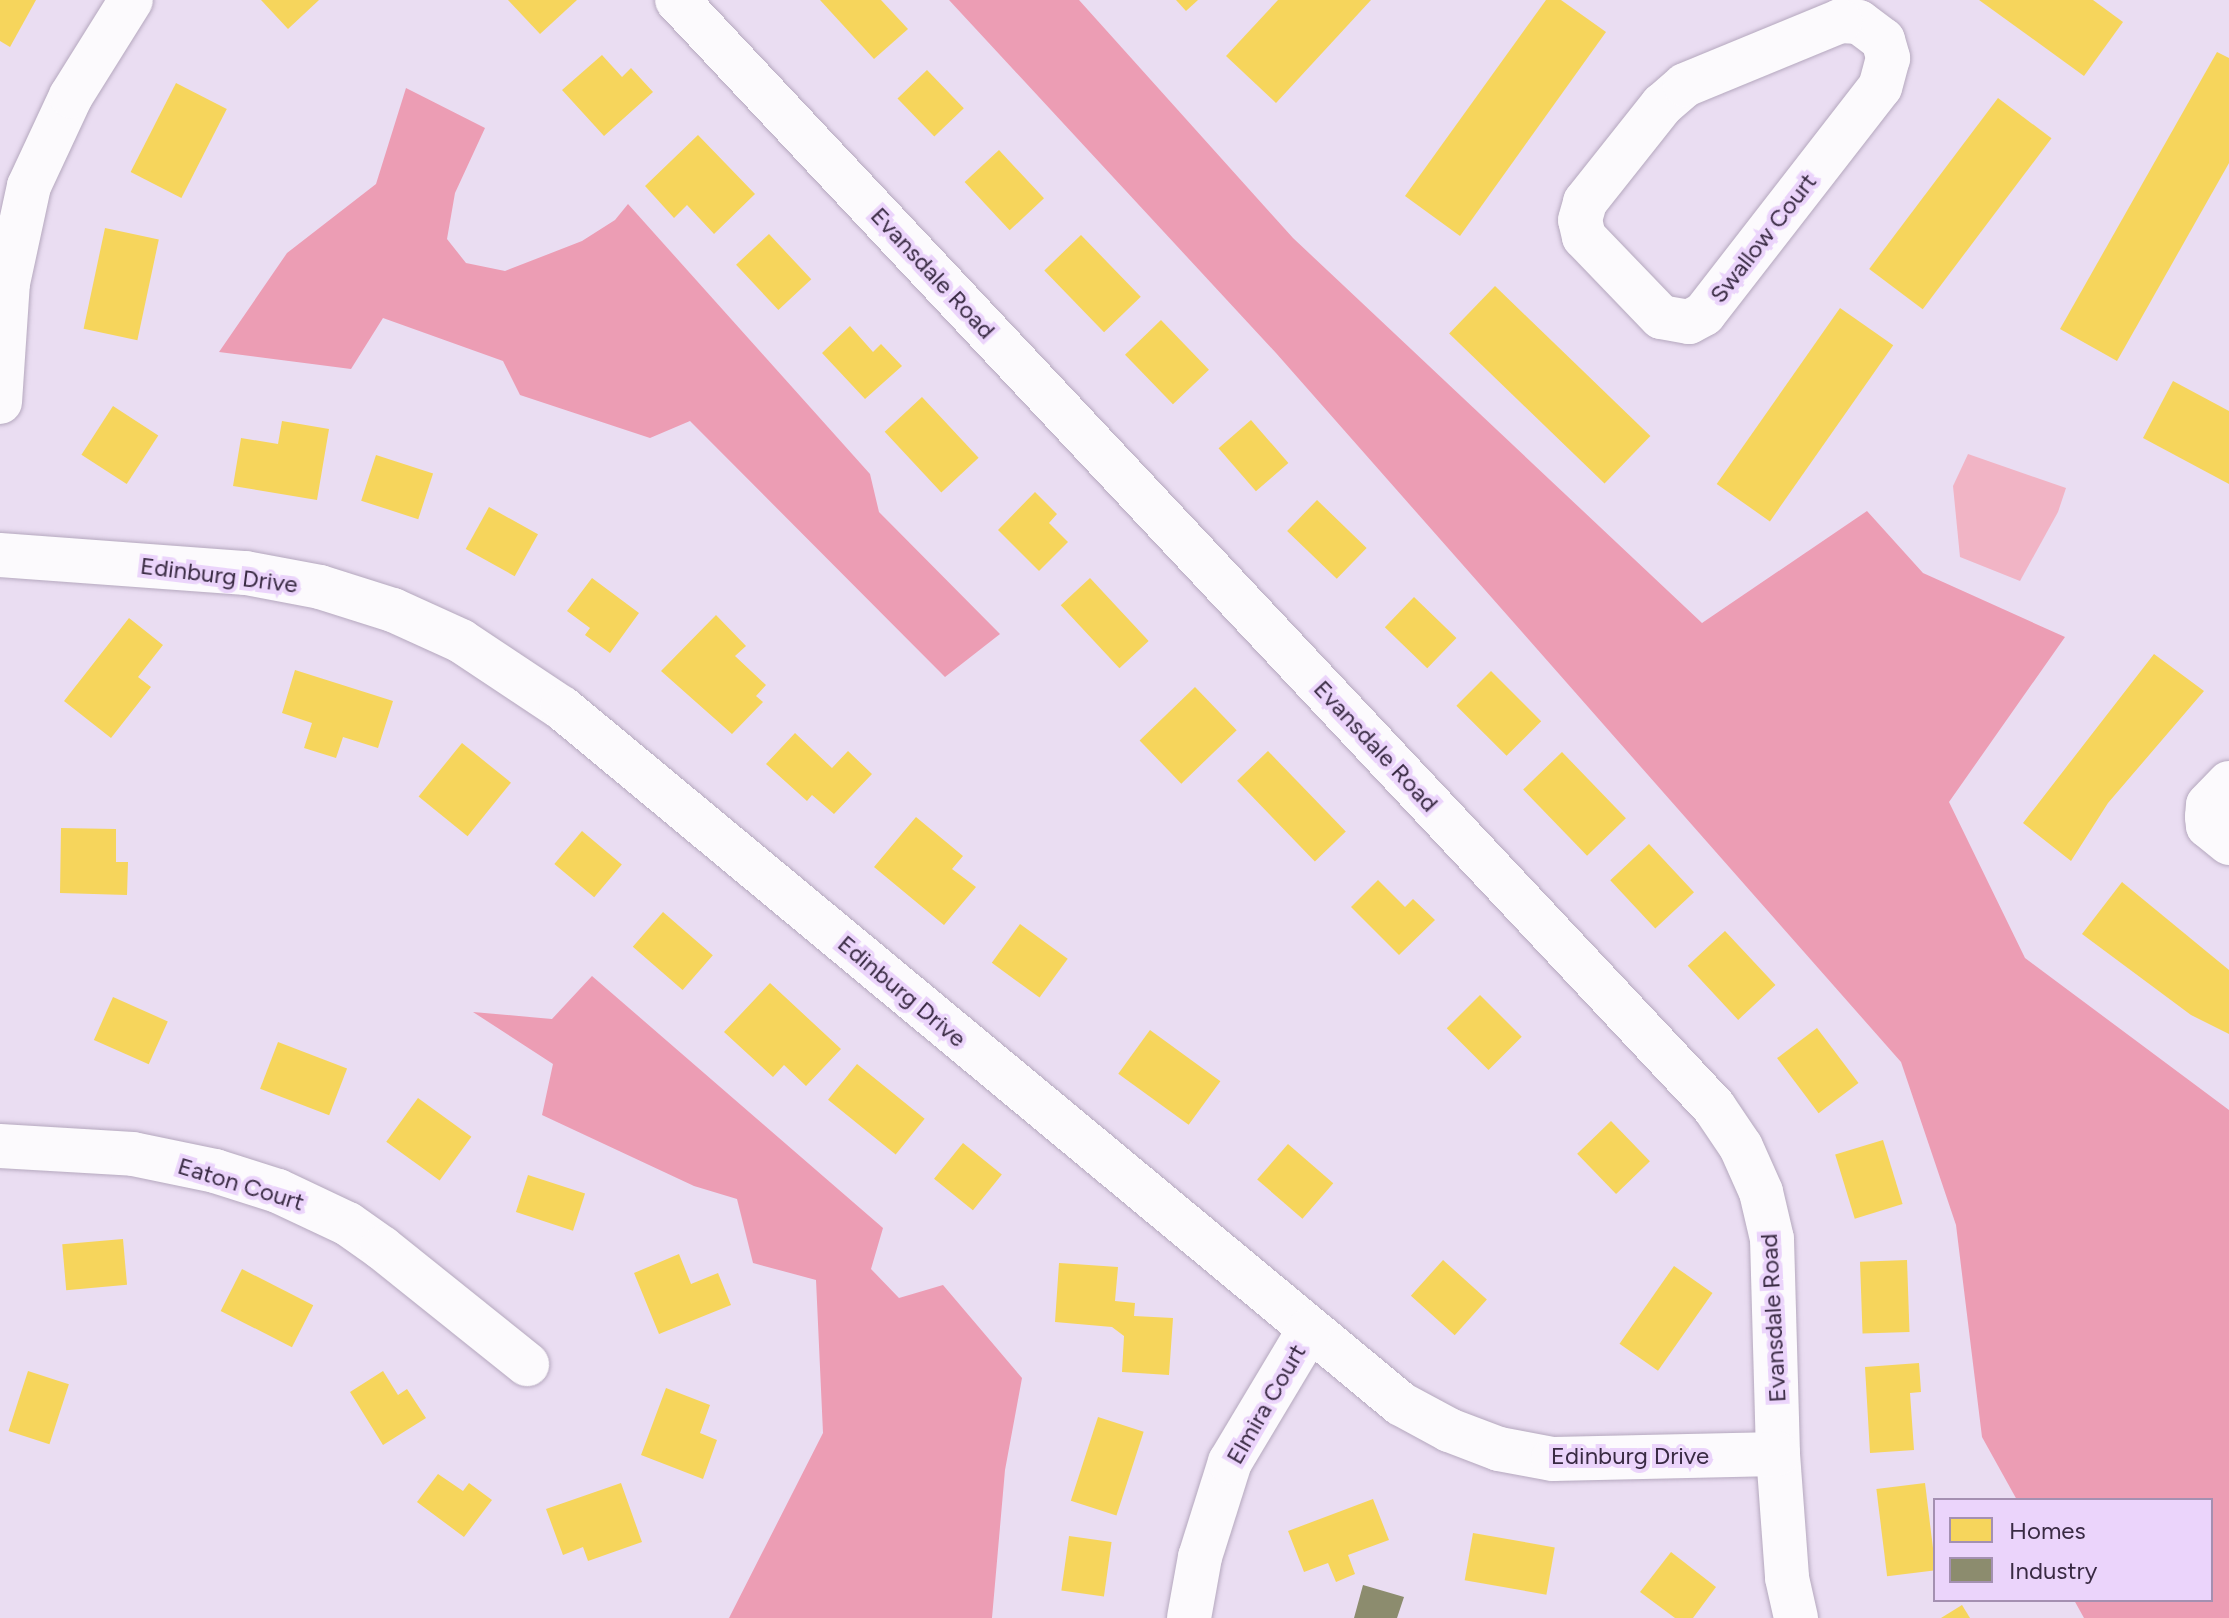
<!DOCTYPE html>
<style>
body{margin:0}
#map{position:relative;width:2229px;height:1618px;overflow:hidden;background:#eaddf2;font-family:Figtree,sans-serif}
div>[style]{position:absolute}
.green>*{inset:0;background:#f1b4c5}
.forest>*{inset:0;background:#ec9db4}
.homes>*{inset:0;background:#f6d55c;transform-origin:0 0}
.industry>*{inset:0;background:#8c8c6e}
.roads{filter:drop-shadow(0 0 2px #b5a8be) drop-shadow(0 0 2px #b5a8be)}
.minor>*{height:44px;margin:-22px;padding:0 22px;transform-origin:22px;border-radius:22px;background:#fcfafd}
span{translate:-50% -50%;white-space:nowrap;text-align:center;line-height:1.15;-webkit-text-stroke:8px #ebd4fb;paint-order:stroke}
.street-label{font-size:24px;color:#392a43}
.legend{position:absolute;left:1933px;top:1498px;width:280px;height:104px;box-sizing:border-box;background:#ebd4fb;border:2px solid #a490b1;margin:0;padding:10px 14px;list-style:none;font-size:24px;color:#392a43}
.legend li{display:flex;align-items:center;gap:16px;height:40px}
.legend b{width:40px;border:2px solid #a490b1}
</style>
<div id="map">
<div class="green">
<i style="clip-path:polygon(1968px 454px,2066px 488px,2058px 512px,2020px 581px,1960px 557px,1953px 486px)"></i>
</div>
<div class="forest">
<i style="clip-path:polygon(949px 0,1079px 0,1293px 238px,1702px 623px,1867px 511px,1923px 573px,2065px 637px,1949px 802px,2025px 958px,2229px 1110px,2229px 1618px,2084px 1618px,2074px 1600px,2211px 1600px,2211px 1500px,2017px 1500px,1982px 1437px,1956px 1225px,1901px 1062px,1276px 353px)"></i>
<i style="clip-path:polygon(406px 88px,485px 128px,455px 193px,447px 239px,466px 263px,505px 271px,582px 241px,615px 220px,628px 204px,870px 474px,879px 512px,1000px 634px,945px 677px,690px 421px,650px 438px,520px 395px,503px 361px,383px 318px,351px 369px,219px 352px,287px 253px,376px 184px)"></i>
<i style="clip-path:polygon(592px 976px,883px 1228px,871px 1269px,899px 1298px,943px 1285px,1022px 1378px,1005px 1470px,992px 1618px,729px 1618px,823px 1433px,816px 1280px,753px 1263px,737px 1199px,694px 1186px,542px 1115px,553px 1064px,473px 1012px,552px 1019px)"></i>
</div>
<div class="homes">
<i style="clip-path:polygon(0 0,36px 0,10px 47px,0 41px)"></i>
<i style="clip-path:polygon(261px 0,319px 0,288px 29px)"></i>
<i style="clip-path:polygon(508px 0,577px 0,540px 34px)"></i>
<i style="clip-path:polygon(820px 0,881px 0,908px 29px,874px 59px)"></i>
<i style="clip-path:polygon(1176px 0,1198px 0,1186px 11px)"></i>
<i style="clip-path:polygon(1278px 0,1371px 0,1276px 103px,1226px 56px)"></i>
<i style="clip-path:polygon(1546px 0,1561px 0,1606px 32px,1460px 236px,1405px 196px)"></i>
<i style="clip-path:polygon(1979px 0,2093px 0,2123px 22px,2084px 76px)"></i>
<i style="clip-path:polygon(2217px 52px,2229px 58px,2229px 163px,2117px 361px,2060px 329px)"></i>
<i style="clip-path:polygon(602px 55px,622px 77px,631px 68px,653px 92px,604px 136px,562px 90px)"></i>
<i style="left:927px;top:70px;width:53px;height:41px;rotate:46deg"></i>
<i style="left:176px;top:83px;width:57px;height:100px;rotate:27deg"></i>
<i style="left:1998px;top:98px;width:67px;height:214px;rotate:37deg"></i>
<i style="clip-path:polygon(698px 135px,755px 194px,714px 234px,687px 205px,674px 218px,645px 186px)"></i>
<i style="left:999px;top:150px;width:66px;height:47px;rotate:47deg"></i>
<i style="left:105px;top:228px;width:55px;height:103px;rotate:12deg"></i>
<i style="left:769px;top:234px;width:62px;height:45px;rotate:47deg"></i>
<i style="left:1081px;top:235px;width:86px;height:51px;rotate:46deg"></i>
<i style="left:1495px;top:286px;width:216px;height:66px;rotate:44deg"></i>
<i style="left:1840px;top:308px;width:65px;height:215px;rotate:35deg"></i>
<i style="left:1161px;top:320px;width:69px;height:50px;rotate:46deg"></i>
<i style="clip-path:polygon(850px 326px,873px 352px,881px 344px,902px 366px,865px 399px,822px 353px)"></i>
<i style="clip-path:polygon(2173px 381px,2229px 411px,2229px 484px,2143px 438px)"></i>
<i style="left:922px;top:397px;width:83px;height:51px;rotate:47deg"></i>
<i style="left:113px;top:406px;width:54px;height:58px;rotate:33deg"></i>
<i style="left:1251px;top:420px;width:57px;height:43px;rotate:49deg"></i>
<i style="clip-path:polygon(282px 421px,329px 429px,317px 500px,233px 486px,241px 438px,278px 444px)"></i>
<i style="left:376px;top:455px;width:60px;height:48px;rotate:18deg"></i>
<i style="clip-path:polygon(1035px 492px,1057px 514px,1049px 523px,1068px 542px,1039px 571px,998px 530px)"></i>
<i style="left:1317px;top:500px;width:69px;height:43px;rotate:44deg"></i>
<i style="left:489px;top:507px;width:56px;height:48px;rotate:29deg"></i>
<i style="clip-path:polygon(592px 578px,639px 613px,610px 653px,585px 635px,590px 628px,567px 611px)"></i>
<i style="left:1090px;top:578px;width:86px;height:40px;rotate:47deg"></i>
<i style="left:1414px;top:597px;width:59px;height:42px;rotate:44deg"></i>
<i style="clip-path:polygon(716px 615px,746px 646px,735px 656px,766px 685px,756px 696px,763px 702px,732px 734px,661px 671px)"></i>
<i style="clip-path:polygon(129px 618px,163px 645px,138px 677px,151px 687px,111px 738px,64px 701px)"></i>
<i style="clip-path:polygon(2154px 654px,2204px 691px,2108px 803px,2071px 861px,2023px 823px)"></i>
<i style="clip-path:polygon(295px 670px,393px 701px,378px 748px,343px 737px,336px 758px,304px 748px,312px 723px,282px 713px)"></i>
<i style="left:1491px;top:671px;width:71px;height:49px;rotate:45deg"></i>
<i style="left:1195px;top:687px;width:60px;height:77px;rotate:46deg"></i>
<i style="clip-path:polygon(795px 733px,832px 768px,848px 751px,872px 774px,834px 814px,812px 795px,807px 801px,766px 764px)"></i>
<i style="left:462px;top:743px;width:63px;height:69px;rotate:39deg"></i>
<i style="left:1268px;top:751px;width:112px;height:43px;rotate:46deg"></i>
<i style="left:1562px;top:752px;width:92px;height:54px;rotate:46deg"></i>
<i style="clip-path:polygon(916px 817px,963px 856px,952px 869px,976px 887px,944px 925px,874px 867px)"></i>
<i style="clip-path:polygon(61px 828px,116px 829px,116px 862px,128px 862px,127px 895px,60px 893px)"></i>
<i style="left:582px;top:831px;width:52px;height:43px;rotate:40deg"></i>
<i style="left:1649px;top:844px;width:66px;height:53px;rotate:47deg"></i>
<i style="clip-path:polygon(1378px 880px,1405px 907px,1413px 899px,1435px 920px,1399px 955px,1351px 907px)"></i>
<i style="clip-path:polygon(2122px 882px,2229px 970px,2229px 1034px,2191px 1015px,2082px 934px)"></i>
<i style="left:663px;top:912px;width:66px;height:46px;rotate:41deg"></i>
<i style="left:1020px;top:924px;width:59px;height:48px;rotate:36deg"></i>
<i style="left:1725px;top:931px;width:74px;height:51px;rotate:47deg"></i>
<i style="clip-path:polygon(770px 983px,841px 1049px,806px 1086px,784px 1065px,773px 1077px,724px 1032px)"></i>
<i style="left:1480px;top:995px;width:59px;height:47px;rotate:45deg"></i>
<i style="left:113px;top:997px;width:60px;height:47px;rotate:24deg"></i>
<i style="left:1817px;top:1028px;width:69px;height:50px;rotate:53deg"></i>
<i style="left:1150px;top:1030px;width:87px;height:54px;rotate:36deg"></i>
<i style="left:278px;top:1042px;width:74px;height:50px;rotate:21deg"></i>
<i style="left:857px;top:1064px;width:87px;height:46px;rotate:39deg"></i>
<i style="left:418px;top:1098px;width:66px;height:54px;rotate:36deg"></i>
<i style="left:1611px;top:1121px;width:56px;height:47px;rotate:46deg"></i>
<i style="left:1883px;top:1140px;width:67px;height:50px;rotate:73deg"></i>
<i style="left:963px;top:1143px;width:50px;height:46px;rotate:39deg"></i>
<i style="left:1288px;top:1144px;width:60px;height:47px;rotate:41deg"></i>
<i style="left:528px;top:1175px;width:60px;height:39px;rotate:18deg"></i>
<i style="left:123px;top:1239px;width:46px;height:61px;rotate:85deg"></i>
<i style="clip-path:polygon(679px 1254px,691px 1284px,718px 1273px,731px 1305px,659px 1334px,634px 1273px)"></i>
<i style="left:1443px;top:1260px;width:59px;height:48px;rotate:42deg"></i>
<i style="left:1907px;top:1260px;width:72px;height:47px;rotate:88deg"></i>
<i style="clip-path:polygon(1059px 1263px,1118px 1267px,1115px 1301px,1135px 1303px,1134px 1316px,1173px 1318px,1169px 1375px,1122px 1372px,1124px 1336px,1112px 1327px,1055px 1322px)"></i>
<i style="left:1674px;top:1266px;width:47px;height:95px;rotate:35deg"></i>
<i style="left:242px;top:1269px;width:80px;height:47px;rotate:27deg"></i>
<i style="clip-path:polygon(1919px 1363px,1921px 1392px,1910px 1393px,1914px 1450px,1870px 1453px,1865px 1367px)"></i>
<i style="left:28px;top:1371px;width:43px;height:63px;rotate:18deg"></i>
<i style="clip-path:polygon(383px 1371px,398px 1395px,407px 1389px,426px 1418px,383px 1445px,350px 1392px)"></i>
<i style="clip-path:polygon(666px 1388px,710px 1405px,700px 1433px,717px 1440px,703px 1479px,641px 1455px)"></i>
<i style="left:1098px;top:1417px;width:48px;height:88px;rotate:18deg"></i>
<i style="clip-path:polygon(438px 1474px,463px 1491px,469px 1483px,492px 1500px,464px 1537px,417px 1502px)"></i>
<i style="clip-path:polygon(621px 1483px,642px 1542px,588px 1561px,583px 1547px,563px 1555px,546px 1509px)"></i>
<i style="left:1925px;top:1483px;width:88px;height:49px;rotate:83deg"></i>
<i style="clip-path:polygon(1373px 1499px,1389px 1540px,1348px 1555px,1355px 1574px,1336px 1582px,1328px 1563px,1304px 1572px,1288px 1531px)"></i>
<i style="left:1473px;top:1533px;width:83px;height:48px;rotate:10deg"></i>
<i style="left:1069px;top:1536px;width:43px;height:55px;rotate:8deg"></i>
<i style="clip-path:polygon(1671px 1552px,1716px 1587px,1693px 1618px,1675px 1618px,1640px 1592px)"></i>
<i style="clip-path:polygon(1962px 1605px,1970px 1618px,1941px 1618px)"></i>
</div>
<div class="industry">
<i style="clip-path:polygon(1363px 1585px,1404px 1597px,1397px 1618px,1354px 1618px)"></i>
</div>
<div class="roads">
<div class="minor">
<i style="left:677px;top:0;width:1517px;rotate:46.87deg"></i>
<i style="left:1714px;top:1107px;width:48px;rotate:56deg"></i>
<i style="left:1741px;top:1147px;width:49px;rotate:66deg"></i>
<i style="left:1761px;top:1192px;width:48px;rotate:76.8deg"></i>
<i style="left:1772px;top:1239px;width:215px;rotate:88.4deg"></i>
<i style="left:1778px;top:1454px;width:124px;rotate:85.8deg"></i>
<i style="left:1787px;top:1578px;width:41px;rotate:77.3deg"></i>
<i style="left:1840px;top:21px;width:19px;rotate:3deg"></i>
<i style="left:1859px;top:22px;width:30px;rotate:37deg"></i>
<i style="left:1883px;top:40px;width:19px;rotate:74deg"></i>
<i style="left:1888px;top:58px;width:30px;rotate:105deg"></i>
<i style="left:1880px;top:87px;width:287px;rotate:127.8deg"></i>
<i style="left:1704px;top:314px;width:17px;rotate:152deg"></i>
<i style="left:1689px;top:322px;width:28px;rotate:-170deg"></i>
<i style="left:1661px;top:317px;width:111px;rotate:-133.9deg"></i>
<i style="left:1584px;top:237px;width:17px;rotate:-103deg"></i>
<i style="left:1580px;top:220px;width:19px;rotate:-74deg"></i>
<i style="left:1585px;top:202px;width:124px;rotate:-51.6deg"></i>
<i style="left:1662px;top:105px;width:30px;rotate:-41deg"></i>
<i style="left:1685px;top:85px;width:168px;rotate:-22.4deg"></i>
<i style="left:0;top:402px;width:119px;rotate:-86.2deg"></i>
<i style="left:8px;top:283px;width:99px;rotate:-77.8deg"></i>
<i style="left:29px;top:186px;width:99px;rotate:-65deg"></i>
<i style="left:71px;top:96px;width:113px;rotate:-58deg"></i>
<i style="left:0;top:555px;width:247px;rotate:4.2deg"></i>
<i style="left:246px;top:573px;width:75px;rotate:10.7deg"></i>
<i style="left:320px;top:587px;width:77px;rotate:17.5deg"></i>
<i style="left:393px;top:610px;width:75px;rotate:24.5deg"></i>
<i style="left:461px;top:641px;width:121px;rotate:33.6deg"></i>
<i style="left:562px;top:708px;width:1090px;rotate:39.68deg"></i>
<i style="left:1401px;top:1404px;width:55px;rotate:28.4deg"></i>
<i style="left:1449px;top:1430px;width:53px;rotate:20.8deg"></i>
<i style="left:1499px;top:1449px;width:55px;rotate:10.5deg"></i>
<i style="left:1553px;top:1459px;width:225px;rotate:-1.3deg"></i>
<i style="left:2229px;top:783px;width:30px;rotate:134deg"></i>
<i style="left:2208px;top:805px;width:12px;rotate:95deg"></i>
<i style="left:2207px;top:817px;width:9px;rotate:84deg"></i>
<i style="left:2208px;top:826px;width:27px;rotate:39deg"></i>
<i style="left:0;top:1146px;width:133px;rotate:3.4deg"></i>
<i style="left:133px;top:1154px;width:84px;rotate:11.7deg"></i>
<i style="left:215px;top:1171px;width:66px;rotate:17.6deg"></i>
<i style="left:278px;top:1191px;width:77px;rotate:25.2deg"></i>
<i style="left:348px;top:1224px;width:42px;rotate:35.2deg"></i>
<i style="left:382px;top:1248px;width:186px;rotate:38.7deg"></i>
<i style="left:1189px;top:1618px;width:62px;rotate:-79.8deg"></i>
<i style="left:1200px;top:1557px;width:100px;rotate:-72.5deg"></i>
<i style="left:1230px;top:1462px;width:154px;rotate:-59.1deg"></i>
</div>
</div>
<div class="street-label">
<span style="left:1763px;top:238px;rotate:-52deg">Swallow Court</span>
<span style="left:933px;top:273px;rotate:47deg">Evansdale Road</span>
<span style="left:219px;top:575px;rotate:7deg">Edinburg Drive</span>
<span style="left:1376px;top:746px;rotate:47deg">Evansdale Road</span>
<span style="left:902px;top:991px;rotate:40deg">Edinburg Drive</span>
<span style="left:241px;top:1184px;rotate:17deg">Eaton Court</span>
<span style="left:1773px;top:1318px;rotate:-93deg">Evansdale Road</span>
<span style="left:1266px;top:1404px;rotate:-60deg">Elmira Court</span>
<span style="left:1630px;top:1456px">Edinburg Drive</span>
</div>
<ul class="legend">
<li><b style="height:22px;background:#f6d55c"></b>Homes</li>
<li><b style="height:22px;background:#8c8c6e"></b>Industry</li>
</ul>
</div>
